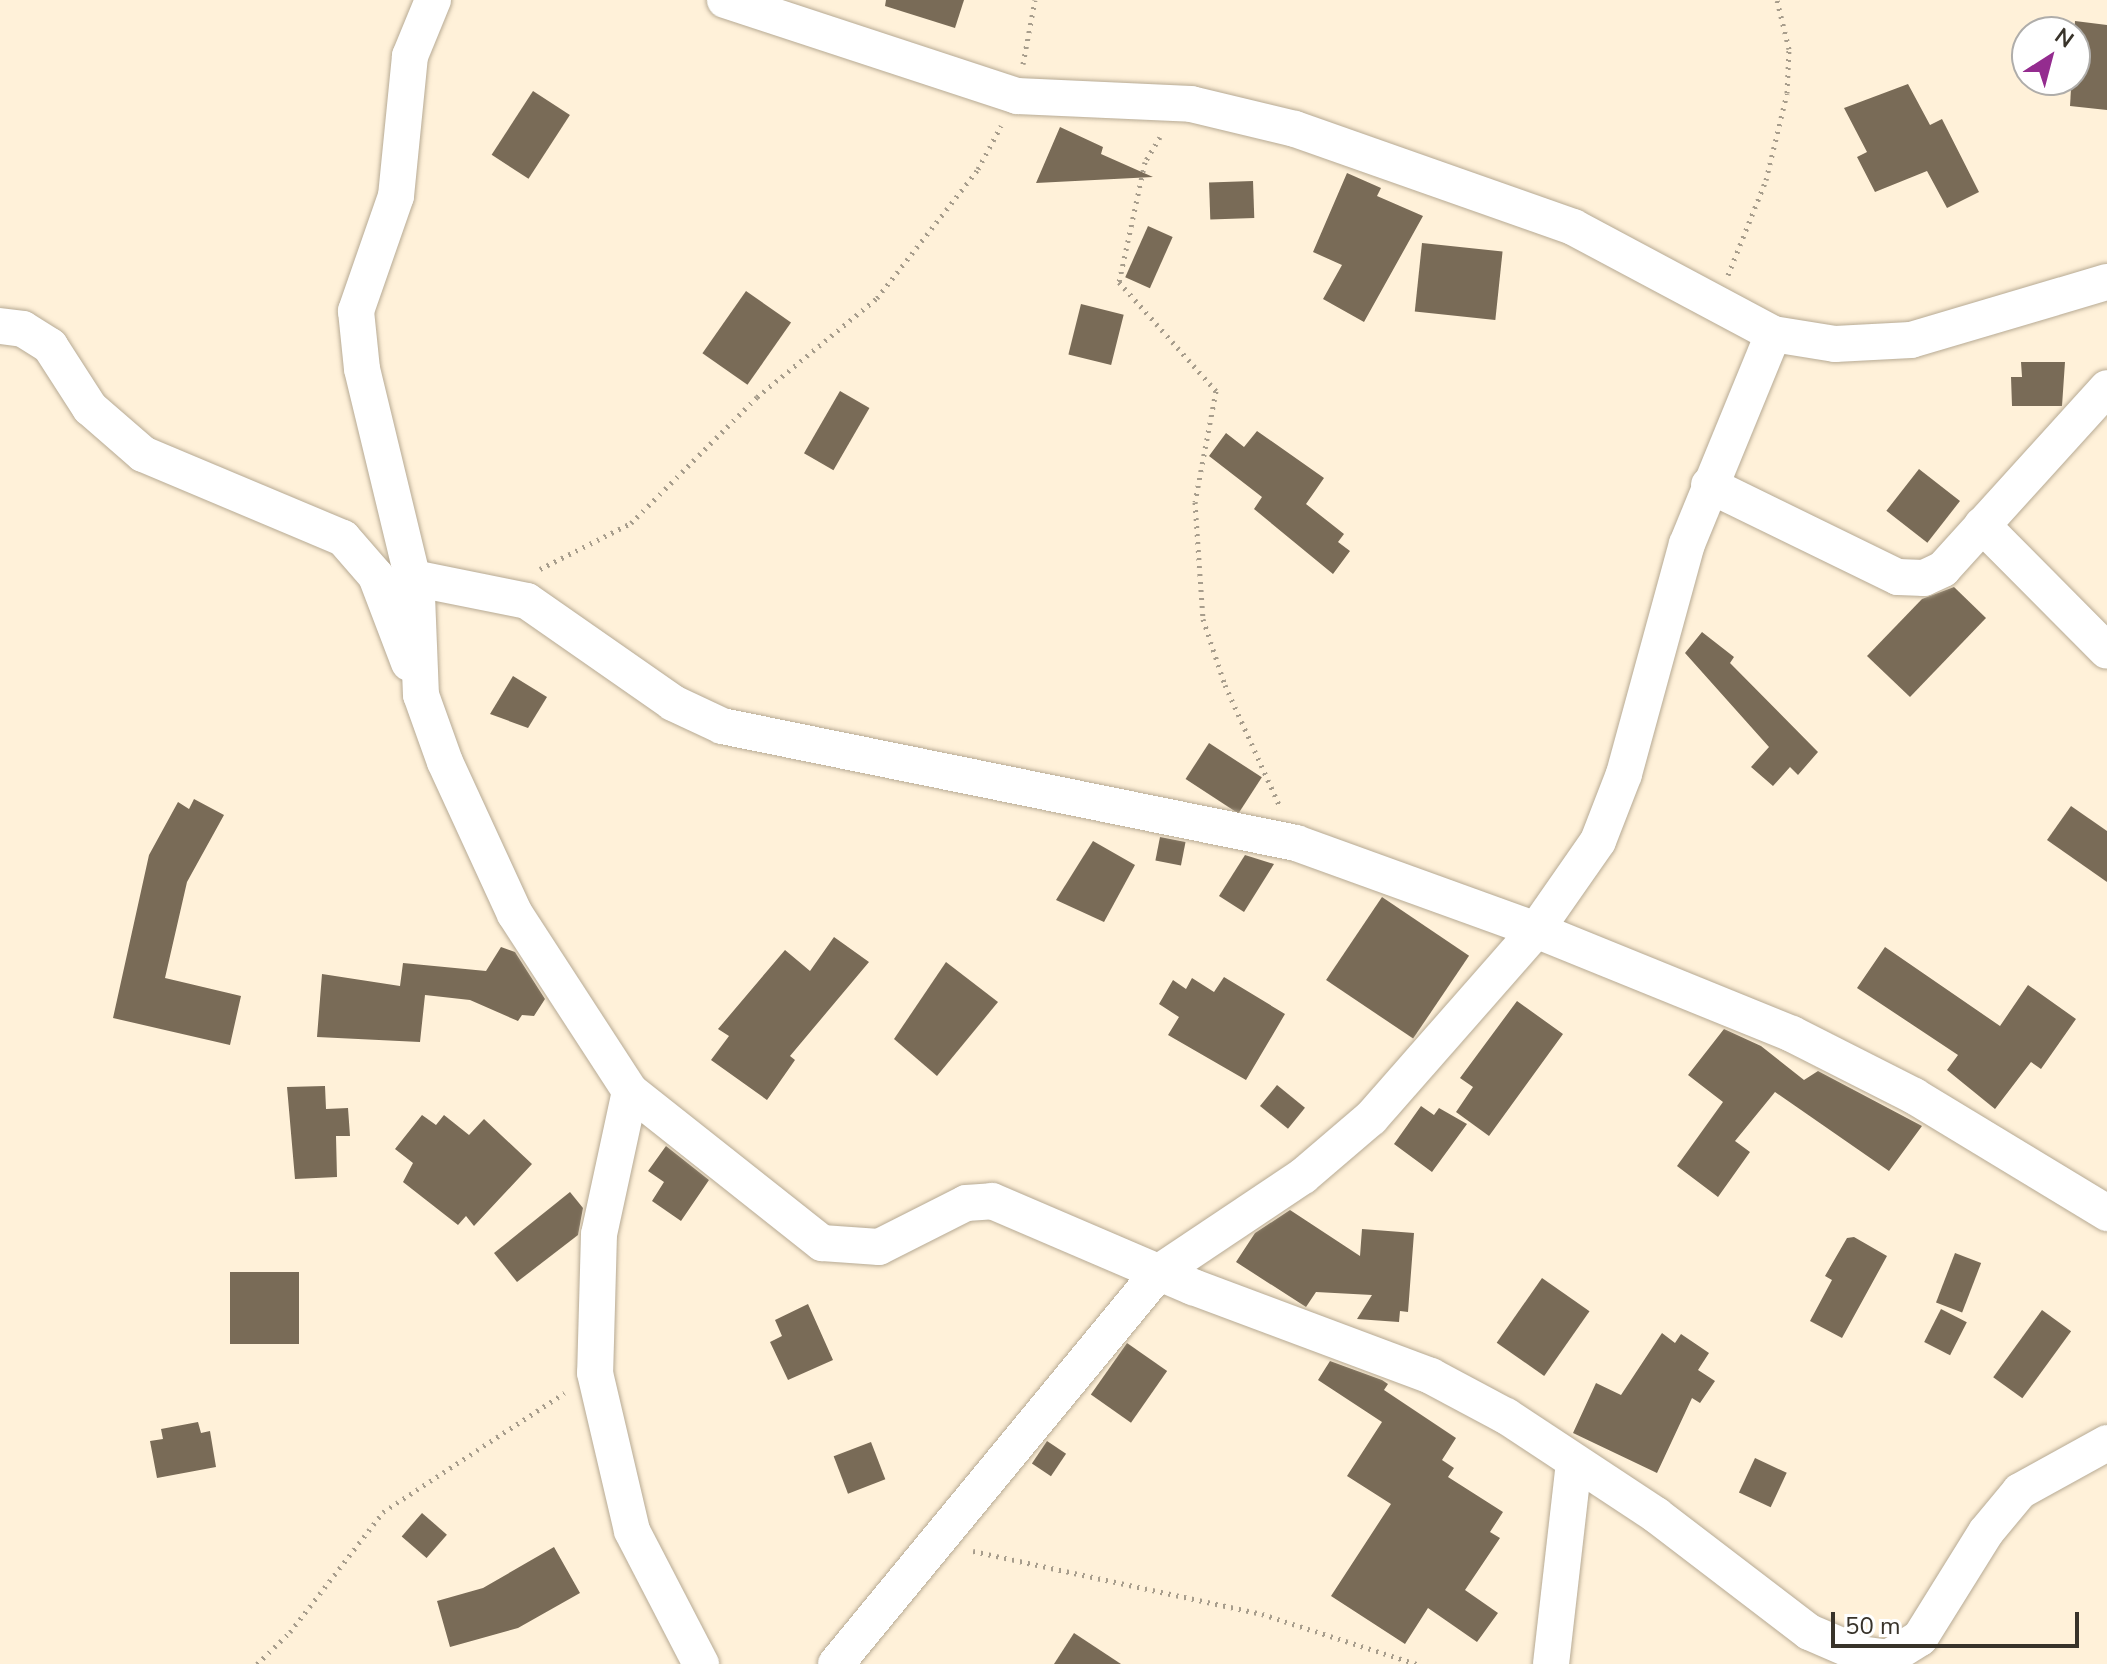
<!DOCTYPE html>
<style>
body{margin:0}
#map{position:relative;width:2107px;height:1664px;overflow:hidden;background:#fff1d9;font-family:"Nunito Sans",sans-serif}
div>[style]{position:absolute}
.building>*{inset:0;background:#796b57;transform-origin:0 0}
.path>*{height:5px;margin-top:-2.5px;transform-origin:0;background:repeating-linear-gradient(90deg,#a79d8c 0 2px,transparent 0 8px)}
.roads{filter:drop-shadow(0 0 2px #b7aa94) drop-shadow(0 0 2px #b7aa94)}
.minor>*{height:36px;margin:-18px;padding:0 18px;transform-origin:18px;border-radius:18px;background:#fff}
span{translate:-50% -50%;white-space:nowrap;text-align:center;line-height:1.15;-webkit-text-stroke:8px #fff;paint-order:stroke}
.north{position:absolute;left:2011px;top:16px;width:80px;height:80px;box-sizing:border-box;background:#fff;border:2px solid #afadaa;border-radius:50%;rotate:36deg;font-size:22px;font-weight:700;line-height:32px;text-align:center;color:#38332a}
.north::after{content:'';display:block;margin:auto;width:28px;height:36px;background:#942c8f;clip-path:polygon(50% 0,100% 100%,50% 72%,0 100%)}
.scale{position:absolute;left:1831px;top:1612px;width:248px;height:36px;box-sizing:border-box;border:4px solid #38332a;border-top:0;padding-left:10px;font-size:24px;line-height:28px;white-space:nowrap;color:#38332a;-webkit-text-stroke:6px #fff;paint-order:stroke}
</style>
<div id="map">
<div class="building">
<i style="clip-path:polygon(886px 0,964px 0,955px 28px,885px 6px)"></i>
<i style="clip-path:polygon(2075px 21px,2107px 25px,2107px 110px,2070px 106px)"></i>
<i style="clip-path:polygon(1908px 84px,1930px 125px,1942px 119px,1979px 192px,1947px 208px,1927px 171px,1875px 192px,1857px 157px,1867px 152px,1844px 108px)"></i>
<i style="left:533px;top:91px;width:44px;height:76px;rotate:33deg"></i>
<i style="clip-path:polygon(1060px 127px,1103px 147px,1101px 154px,1153px 177px,1036px 183px)"></i>
<i style="clip-path:polygon(1347px 173px,1381px 188px,1377px 196px,1423px 216px,1364px 322px,1323px 299px,1342px 265px,1313px 252px)"></i>
<i style="left:1253px;top:181px;width:37px;height:44px;rotate:88deg"></i>
<i style="left:1148px;top:226px;width:27px;height:56px;rotate:24deg"></i>
<i style="left:1422px;top:243px;width:81px;height:69px;rotate:6deg"></i>
<i style="left:746px;top:291px;width:55px;height:76px;rotate:35deg"></i>
<i style="left:1081px;top:304px;width:44px;height:52px;rotate:14deg"></i>
<i style="clip-path:polygon(2021px 362px,2065px 362px,2062px 406px,2012px 406px,2011px 377px,2022px 377px)"></i>
<i style="left:840px;top:391px;width:34px;height:72px;rotate:30deg"></i>
<i style="clip-path:polygon(1257px 431px,1324px 478px,1306px 504px,1344px 534px,1338px 542px,1350px 551px,1333px 574px,1254px 509px,1262px 497px,1209px 456px,1226px 433px,1244px 447px)"></i>
<i style="left:1919px;top:469px;width:52px;height:53px;rotate:38deg"></i>
<i style="clip-path:polygon(1954px 587px,1986px 618px,1910px 697px,1867px 656px,1922px 599px)"></i>
<i style="clip-path:polygon(1702px 632px,1734px 657px,1730px 663px,1818px 752px,1798px 775px,1790px 767px,1773px 786px,1751px 767px,1769px 747px,1685px 653px)"></i>
<i style="clip-path:polygon(513px 676px,547px 697px,528px 728px,490px 714px)"></i>
<i style="left:1209px;top:743px;width:63px;height:43px;rotate:33deg"></i>
<i style="clip-path:polygon(194px 799px,224px 815px,187px 882px,165px 978px,241px 996px,230px 1045px,113px 1018px,149px 855px,178px 802px,189px 809px)"></i>
<i style="clip-path:polygon(2071px 806px,2107px 831px,2107px 882px,2047px 840px)"></i>
<i style="left:1160px;top:837px;width:26px;height:24px;rotate:11deg"></i>
<i style="clip-path:polygon(1093px 841px,1135px 865px,1104px 922px,1056px 900px)"></i>
<i style="clip-path:polygon(1245px 855px,1274px 864px,1244px 912px,1219px 896px)"></i>
<i style="left:1382px;top:897px;width:105px;height:100px;rotate:34deg"></i>
<i style="clip-path:polygon(834px 937px,869px 962px,790px 1056px,795px 1060px,767px 1100px,711px 1060px,729px 1036px,718px 1029px,785px 950px,810px 971px)"></i>
<i style="clip-path:polygon(501px 947px,515px 952px,545px 999px,534px 1016px,522px 1015px,518px 1021px,470px 1000px,425px 995px,420px 1042px,317px 1037px,322px 974px,400px 986px,403px 963px,486px 971px)"></i>
<i style="clip-path:polygon(1885px 947px,2000px 1026px,2028px 985px,2076px 1019px,2041px 1069px,2031px 1062px,1995px 1109px,1947px 1070px,1958px 1055px,1857px 988px)"></i>
<i style="clip-path:polygon(946px 962px,998px 1002px,937px 1076px,894px 1039px)"></i>
<i style="clip-path:polygon(1224px 977px,1285px 1014px,1246px 1080px,1168px 1035px,1179px 1017px,1159px 1004px,1173px 980px,1186px 989px,1192px 978px,1214px 992px)"></i>
<i style="clip-path:polygon(1517px 1001px,1563px 1034px,1489px 1136px,1456px 1112px,1473px 1087px,1460px 1078px)"></i>
<i style="clip-path:polygon(1724px 1029px,1761px 1046px,1804px 1080px,1818px 1071px,1922px 1126px,1889px 1171px,1775px 1092px,1735px 1141px,1750px 1152px,1718px 1197px,1677px 1166px,1723px 1102px,1688px 1075px)"></i>
<i style="left:1277px;top:1085px;width:36px;height:27px;rotate:39deg"></i>
<i style="clip-path:polygon(325px 1086px,326px 1109px,348px 1108px,350px 1136px,336px 1136px,337px 1177px,295px 1179px,287px 1087px)"></i>
<i style="clip-path:polygon(1421px 1106px,1434px 1115px,1439px 1108px,1467px 1124px,1432px 1172px,1394px 1144px)"></i>
<i style="clip-path:polygon(422px 1115px,436px 1125px,444px 1115px,469px 1135px,484px 1119px,532px 1164px,474px 1226px,466px 1216px,458px 1225px,403px 1182px,413px 1163px,395px 1149px)"></i>
<i style="clip-path:polygon(666px 1146px,709px 1180px,681px 1221px,652px 1201px,664px 1182px,648px 1171px)"></i>
<i style="clip-path:polygon(570px 1192px,583px 1208px,578px 1235px,517px 1282px,494px 1253px)"></i>
<i style="clip-path:polygon(1290px 1210px,1360px 1256px,1362px 1229px,1414px 1233px,1408px 1312px,1400px 1311px,1399px 1322px,1357px 1319px,1372px 1295px,1316px 1292px,1306px 1307px,1236px 1262px,1255px 1233px)"></i>
<i style="clip-path:polygon(1854px 1237px,1887px 1256px,1842px 1338px,1810px 1321px,1832px 1280px,1825px 1276px,1847px 1238px)"></i>
<i style="left:1955px;top:1253px;width:28px;height:53px;rotate:21deg"></i>
<i style="left:230px;top:1272px;width:69px;height:72px"></i>
<i style="left:1542px;top:1278px;width:58px;height:79px;rotate:35deg"></i>
<i style="clip-path:polygon(808px 1304px,833px 1360px,788px 1380px,770px 1342px,782px 1336px,775px 1320px)"></i>
<i style="left:1941px;top:1309px;width:29px;height:37px;rotate:27deg"></i>
<i style="left:2042px;top:1310px;width:36px;height:83px;rotate:36deg"></i>
<i style="clip-path:polygon(1662px 1333px,1675px 1343px,1681px 1334px,1709px 1353px,1698px 1370px,1715px 1381px,1700px 1403px,1692px 1398px,1657px 1473px,1573px 1433px,1596px 1383px,1621px 1395px)"></i>
<i style="left:1127px;top:1343px;width:49px;height:63px;rotate:35deg"></i>
<i style="clip-path:polygon(1330px 1361px,1382px 1380px,1388px 1384px,1384px 1390px,1456px 1438px,1442px 1460px,1454px 1468px,1448px 1477px,1503px 1512px,1490px 1532px,1500px 1538px,1465px 1590px,1498px 1613px,1477px 1642px,1428px 1608px,1405px 1644px,1331px 1596px,1391px 1504px,1347px 1476px,1382px 1422px,1318px 1380px)"></i>
<i style="clip-path:polygon(198px 1422px,201px 1433px,210px 1431px,216px 1467px,157px 1478px,150px 1441px,163px 1439px,161px 1429px)"></i>
<i style="left:1047px;top:1441px;width:23px;height:27px;rotate:34deg"></i>
<i style="left:871px;top:1442px;width:40px;height:40px;rotate:69deg"></i>
<i style="left:1755px;top:1458px;width:35px;height:38px;rotate:25deg"></i>
<i style="left:422px;top:1513px;width:33px;height:31px;rotate:41deg"></i>
<i style="clip-path:polygon(554px 1547px,580px 1593px,518px 1628px,450px 1647px,437px 1601px,483px 1588px)"></i>
<i style="clip-path:polygon(1074px 1633px,1121px 1664px,1054px 1664px)"></i>
</div>
<div class="path">
<i style="left:1023px;top:64px;width:65px;rotate:-79.4deg"></i>
<i style="left:1160px;top:137px;width:29px;rotate:121deg"></i>
<i style="left:1145px;top:162px;width:123px;rotate:102.2deg"></i>
<i style="left:1119px;top:282px;width:146px;rotate:48.3deg"></i>
<i style="left:1216px;top:391px;width:113px;rotate:100.7deg"></i>
<i style="left:1195px;top:502px;width:117px;rotate:86.1deg"></i>
<i style="left:1203px;top:619px;width:70px;rotate:71.6deg"></i>
<i style="left:1225px;top:685px;width:134px;rotate:65.7deg"></i>
<i style="left:1728px;top:275px;width:102px;rotate:-68.2deg"></i>
<i style="left:1766px;top:180px;width:89px;rotate:-76.4deg"></i>
<i style="left:1787px;top:93px;width:44px;rotate:-87.4deg"></i>
<i style="left:1789px;top:49px;width:50px;rotate:-103.8deg"></i>
<i style="left:540px;top:569px;width:102px;rotate:-26.8deg"></i>
<i style="left:631px;top:523px;width:178px;rotate:-45deg"></i>
<i style="left:757px;top:397px;width:156px;rotate:-39.5deg"></i>
<i style="left:877px;top:298px;width:164px;rotate:-51.9deg"></i>
<i style="left:978px;top:169px;width:49px;rotate:-61.9deg"></i>
<i style="left:973px;top:1551px;width:296px;rotate:12.3deg"></i>
<i style="left:1262px;top:1614px;width:163px;rotate:17.9deg"></i>
<i style="left:257px;top:1664px;width:46px;rotate:-44.1deg"></i>
<i style="left:290px;top:1632px;width:152px;rotate:-52.2deg"></i>
<i style="left:383px;top:1512px;width:217px;rotate:-33.3deg"></i>
</div>
<div class="roads">
<div class="minor">
<i style="left:433px;top:0;width:61px;rotate:112.3deg"></i>
<i style="left:410px;top:56px;width:141px;rotate:95.7deg"></i>
<i style="left:396px;top:196px;width:122px;rotate:109.2deg"></i>
<i style="left:356px;top:311px;width:58px;rotate:84.1deg"></i>
<i style="left:362px;top:369px;width:234px;rotate:76.4deg"></i>
<i style="left:417px;top:596px;width:99px;rotate:87.7deg"></i>
<i style="left:421px;top:695px;width:71px;rotate:70.3deg"></i>
<i style="left:445px;top:762px;width:167px;rotate:65.3deg"></i>
<i style="left:515px;top:914px;width:211px;rotate:57deg"></i>
<i style="left:630px;top:1091px;width:245px;rotate:38.4deg"></i>
<i style="left:822px;top:1243px;width:57px;rotate:4deg"></i>
<i style="left:879px;top:1247px;width:97px;rotate:-26.8deg"></i>
<i style="left:966px;top:1203px;width:26px;rotate:-4deg"></i>
<i style="left:992px;top:1201px;width:219px;rotate:23.2deg"></i>
<i style="left:1193px;top:1287px;width:254px;rotate:20.5deg"></i>
<i style="left:1431px;top:1376px;width:85px;rotate:28.1deg"></i>
<i style="left:1506px;top:1416px;width:180px;rotate:33.4deg"></i>
<i style="left:1656px;top:1515px;width:193px;rotate:37.4deg"></i>
<i style="left:1809px;top:1632px;width:56px;rotate:23.3deg"></i>
<i style="left:1860px;top:1654px;width:28px;rotate:8deg"></i>
<i style="left:1888px;top:1658px;width:38px;rotate:-32deg"></i>
<i style="left:1920px;top:1638px;width:125px;rotate:-58.1deg"></i>
<i style="left:1986px;top:1532px;width:53px;rotate:-50.3deg"></i>
<i style="left:2020px;top:1491px;width:99px;rotate:-28.9deg"></i>
<i style="left:725px;top:0;width:307px;rotate:18.2deg"></i>
<i style="left:1017px;top:96px;width:174px;rotate:2.6deg"></i>
<i style="left:1191px;top:104px;width:107px;rotate:13.5deg"></i>
<i style="left:1295px;top:129px;width:295px;rotate:19.4deg"></i>
<i style="left:1573px;top:227px;width:227px;rotate:28.1deg"></i>
<i style="left:1773px;top:334px;width:63px;rotate:9.2deg"></i>
<i style="left:1835px;top:344px;width:76px;rotate:-3deg"></i>
<i style="left:1911px;top:340px;width:204px;rotate:-16.5deg"></i>
<i style="left:0;top:326px;width:23px;rotate:7deg"></i>
<i style="left:23px;top:329px;width:32px;rotate:32deg"></i>
<i style="left:50px;top:346px;width:74px;rotate:57.2deg"></i>
<i style="left:90px;top:408px;width:70px;rotate:41deg"></i>
<i style="left:143px;top:454px;width:217px;rotate:22.8deg"></i>
<i style="left:343px;top:538px;width:50px;rotate:49deg"></i>
<i style="left:376px;top:576px;width:93px;rotate:69.2deg"></i>
<i style="left:1709px;top:485px;width:210px;rotate:26deg"></i>
<i style="left:1898px;top:577px;width:26px;rotate:2deg"></i>
<i style="left:1924px;top:578px;width:21px;rotate:-25deg"></i>
<i style="left:1943px;top:569px;width:244px;rotate:-47.8deg"></i>
<i style="left:1982px;top:525px;width:177px;rotate:45.2deg"></i>
<i style="left:413px;top:578px;width:116px;rotate:11.4deg"></i>
<i style="left:527px;top:601px;width:178px;rotate:34.9deg"></i>
<i style="left:673px;top:703px;width:54px;rotate:25.1deg"></i>
<i style="left:722px;top:726px;width:586px;rotate:11.52deg"></i>
<i style="left:1296px;top:843px;width:255px;rotate:19.9deg"></i>
<i style="left:1536px;top:930px;width:276px;rotate:22.1deg"></i>
<i style="left:1792px;top:1034px;width:137px;rotate:26.9deg"></i>
<i style="left:1914px;top:1096px;width:226px;rotate:31.2deg"></i>
<i style="left:630px;top:1091px;width:146px;rotate:102.2deg"></i>
<i style="left:599px;top:1234px;width:139px;rotate:91.6deg"></i>
<i style="left:595px;top:1373px;width:162px;rotate:76.8deg"></i>
<i style="left:632px;top:1531px;width:150px;rotate:62.6deg"></i>
<i style="left:836px;top:1664px;width:507px;rotate:-50.53deg"></i>
<i style="left:1158px;top:1273px;width:174px;rotate:-33.8deg"></i>
<i style="left:1303px;top:1176px;width:89px;rotate:-40.5deg"></i>
<i style="left:1371px;top:1118px;width:250px;rotate:-48.7deg"></i>
<i style="left:1536px;top:930px;width:108px;rotate:-55.1deg"></i>
<i style="left:1598px;top:841px;width:72px;rotate:-68.8deg"></i>
<i style="left:1624px;top:774px;width:238px;rotate:-74.7deg"></i>
<i style="left:1687px;top:544px;width:227px;rotate:-67.7deg"></i>
<i style="left:1551px;top:1664px;width:203px;rotate:-83.5deg"></i>
</div>
</div>
<div class="north">N</div>
<div class="scale">50 m</div>
</div>
